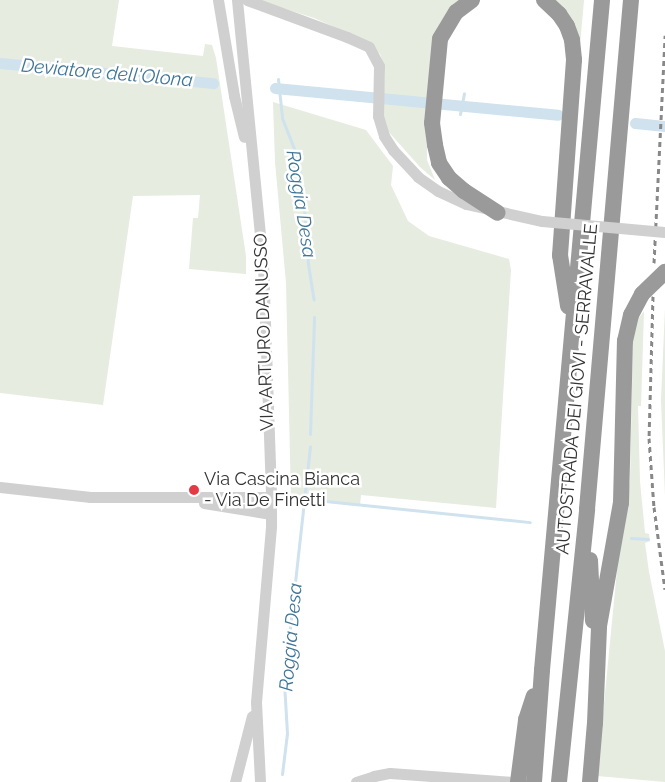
<!DOCTYPE html>
<style>
body{margin:0}
#map{position:relative;width:665px;height:782px;overflow:hidden;background:#fff;font-family:Raleway,sans-serif}
div>[style]{position:absolute}
.green>*{inset:0;background:#e6ecdf}
.stream>*{height:3px;margin:-1.5px;padding:0 1.5px;transform-origin:1.5px;border-radius:1.5px;background:#cfe2ee}
.canal>*{height:11px;margin:-5.5px;padding:0 5.5px;transform-origin:5.5px;border-radius:5.5px;background:#cfe2ee}
.minor>*{height:11px;margin:-5.5px;padding:0 5.5px;transform-origin:5.5px;border-radius:5.5px;background:#d0d0d0}
.highway>*{height:16px;margin:-8px;padding:0 8px;transform-origin:8px;border-radius:8px;background:#9a9a9a}
.rail>*{height:3px;margin-top:-1.5px;transform-origin:0;background:repeating-linear-gradient(90deg,#888 0 5px,transparent 0 9px)}
.minor-bridge>*{height:11px;margin:-5.5px;padding:0 5.5px;transform-origin:5.5px;border-radius:5.5px;background:#d0d0d0}
.highway-bridge>*{height:16px;margin:-8px;padding:0 8px;transform-origin:8px;border-radius:8px;background:#9a9a9a}
.dots>*{width:14px;height:14px;translate:-50% -50%;box-sizing:border-box;border:2px solid #fff;border-radius:50%}
span{translate:-50% -50%;white-space:nowrap;text-align:center;line-height:1.15;-webkit-text-stroke:5px #fff;paint-order:stroke}
.street-label{font-size:18px;color:#333}
.poi-label{font-size:18px;color:#333}
.left{translate:0 -50%;text-align:left}
.water-label{font-size:19px;color:#3f7597;font-style:italic}
</style>
<div id="map">
<div class="green">
<i style="clip-path:polygon(0 0,119px 0,112px 46px,203px 56px,205px 44px,212px 45px,216px 58px,246px 256px,246px 274px,189px 269px,193px 218px,198px 218px,200px 195px,133px 196px,103px 405px,0 393px)"></i>
<i style="clip-path:polygon(257px 0,459px 0,440px 23px,432px 52px,427px 108px,427px 160px,435px 180px,420px 167px,387px 130px,383px 114px,385px 68px,380px 54px,368px 42px,314px 18px)"></i>
<i style="clip-path:polygon(552px 0,584px 0,580px 45px)"></i>
<i style="clip-path:polygon(273px 102px,366px 130px,393px 166px,391px 185px,408px 221px,429px 236px,509px 259px,511px 270px,496px 508px,361px 495px,360px 506px,291px 499px,286px 283px,275px 162px)"></i>
<i style="clip-path:polygon(665px 308px,665px 496px,661px 400px)"></i>
<i style="clip-path:polygon(644px 311px,641px 406px,638px 406px,640px 481px,645px 533px,649px 534px,650px 541px,645px 543px,649px 572px,665px 651px,665px 782px,597px 776px,618px 560px,630px 481px,633px 339px,636px 322px)"></i>
</div>
<div class="stream">
<i style="left:278px;top:79px;width:39px;rotate:84deg"></i>
<i style="left:282px;top:118px;width:41px;rotate:68.5deg"></i>
<i style="left:297px;top:156px;width:37px;rotate:81deg"></i>
<i style="left:303px;top:193px;width:71px;rotate:86deg"></i>
<i style="left:308px;top:264px;width:36px;rotate:81deg"></i>
<i style="left:460px;top:114px;width:21px;rotate:-79deg"></i>
<i style="left:310px;top:434px;width:117px;rotate:-88deg"></i>
<i style="left:306px;top:499px;width:225px;rotate:5.9deg"></i>
<i style="left:631px;top:538px;width:17px;rotate:3deg"></i>
<i style="left:282px;top:774px;width:41px;rotate:-83deg"></i>
<i style="left:287px;top:733px;width:51px;rotate:-93.4deg"></i>
<i style="left:284px;top:682px;width:237px;rotate:-83.7deg"></i>
</div>
<div class="canal">
<i style="left:0;top:63px;width:214px;rotate:5.4deg"></i>
<i style="left:275px;top:88px;width:284px;rotate:5.4deg"></i>
<i style="left:635px;top:123px;width:30px;rotate:6deg"></i>
</div>
<div class="minor">
<i style="left:218px;top:0;width:97px;rotate:80.5deg"></i>
<i style="left:234px;top:96px;width:42px;rotate:76.3deg"></i>
<i style="left:237px;top:0;width:265px;rotate:84.4deg"></i>
<i style="left:263px;top:264px;width:233px;rotate:88deg"></i>
<i style="left:271px;top:497px;width:30px;rotate:90deg"></i>
<i style="left:271px;top:527px;width:176px;rotate:94.9deg"></i>
<i style="left:256px;top:702px;width:80px;rotate:87.1deg"></i>
<i style="left:247px;top:0;width:107px;rotate:20.3deg"></i>
<i style="left:347px;top:37px;width:24px;rotate:24deg"></i>
<i style="left:369px;top:47px;width:21px;rotate:62deg"></i>
<i style="left:379px;top:66px;width:50px;rotate:91.1deg"></i>
<i style="left:378px;top:116px;width:21px;rotate:73deg"></i>
<i style="left:384px;top:136px;width:17px;rotate:57deg"></i>
<i style="left:393px;top:150px;width:37px;rotate:47deg"></i>
<i style="left:418px;top:177px;width:24px;rotate:35deg"></i>
<i style="left:438px;top:191px;width:31px;rotate:25deg"></i>
<i style="left:466px;top:204px;width:78px;rotate:12.6deg"></i>
<i style="left:0;top:487px;width:91px;rotate:6.3deg"></i>
<i style="left:90px;top:497px;width:181px"></i>
<i style="left:204px;top:503px;width:68px;rotate:9.3deg"></i>
<i style="left:235px;top:782px;width:68px;rotate:-75.6deg"></i>
<i style="left:356px;top:782px;width:19px;rotate:-18deg"></i>
<i style="left:374px;top:776px;width:16px;rotate:-11deg"></i>
<i style="left:390px;top:773px;width:122px;rotate:4.2deg"></i>
</div>
<div class="highway">
<i style="left:472px;top:0;width:20px;rotate:143deg"></i>
<i style="left:456px;top:12px;width:31px;rotate:121deg"></i>
<i style="left:440px;top:39px;width:84px;rotate:95.4deg"></i>
<i style="left:432px;top:123px;width:22px;rotate:82deg"></i>
<i style="left:435px;top:145px;width:18px;rotate:77deg"></i>
<i style="left:439px;top:163px;width:18px;rotate:56deg"></i>
<i style="left:449px;top:178px;width:20px;rotate:41deg"></i>
<i style="left:464px;top:191px;width:40px;rotate:32.9deg"></i>
<i style="left:544px;top:0;width:21px;rotate:43deg"></i>
<i style="left:559px;top:14px;width:14px;rotate:56deg"></i>
<i style="left:567px;top:26px;width:15px;rotate:70deg"></i>
<i style="left:572px;top:40px;width:20px;rotate:84deg"></i>
<i style="left:574px;top:60px;width:196px;rotate:94.1deg"></i>
<i style="left:560px;top:255px;width:52px;rotate:81.1deg"></i>
<i style="left:590px;top:560px;width:61px;rotate:87.2deg"></i>
<i style="left:518px;top:782px;width:63px;rotate:-82.6deg"></i>
<i style="left:526px;top:720px;width:25px;rotate:-72deg"></i>
<i style="left:534px;top:782px;width:112px;rotate:-85.9deg"></i>
<i style="left:542px;top:670px;width:673px;rotate:-84.88deg"></i>
<i style="left:559px;top:782px;width:274px;rotate:-84.1deg"></i>
<i style="left:587px;top:509px;width:511px;rotate:-85.06deg"></i>
<i style="left:590px;top:782px;width:59px;rotate:-85.2deg"></i>
<i style="left:595px;top:723px;width:97px;rotate:-87.6deg"></i>
<i style="left:599px;top:626px;width:125px;rotate:-79.9deg"></i>
<i style="left:621px;top:503px;width:162px;rotate:-88.6deg"></i>
</div>
<div class="rail">
<i style="left:654px;top:263px;width:228px;rotate:-87.2deg"></i>
<i style="left:653px;top:296px;width:142px;rotate:91.6deg"></i>
<i style="left:649px;top:438px;width:69px;rotate:85.9deg"></i>
<i style="left:654px;top:507px;width:83px;rotate:82.4deg"></i>
</div>
<div class="minor-bridge">
<i style="left:542px;top:221px;width:123px;rotate:5.1deg"></i>
</div>
<div class="highway-bridge">
<i style="left:625px;top:341px;width:27px;rotate:-77deg"></i>
<i style="left:631px;top:315px;width:24px;rotate:-62deg"></i>
<i style="left:642px;top:294px;width:32px;rotate:-44deg"></i>
</div>
<div class="dots">
<i style="left:194px;top:490px;background:#e63946"></i>
</div>
<div class="street-label">
<span style="left:264px;top:332px;rotate:-92deg">VIA ARTURO DANUSSO</span>
<span style="left:577px;top:389px;rotate:-85deg">AUTOSTRADA DEI GIOVI - SERRAVALLE</span>
</div>
<div class="poi-label">
<span class="left" style="left:204px;top:490px">Via Cascina Bianca<br>- Via De Finetti</span>
</div>
<div class="water-label">
<span style="left:107px;top:73px;rotate:5deg">Deviatore dell'Olona</span>
<span style="left:301px;top:204px;rotate:81deg">Roggia Desa</span>
<span style="left:291px;top:637px;rotate:-85deg">Roggia Desa</span>
</div>
</div>
